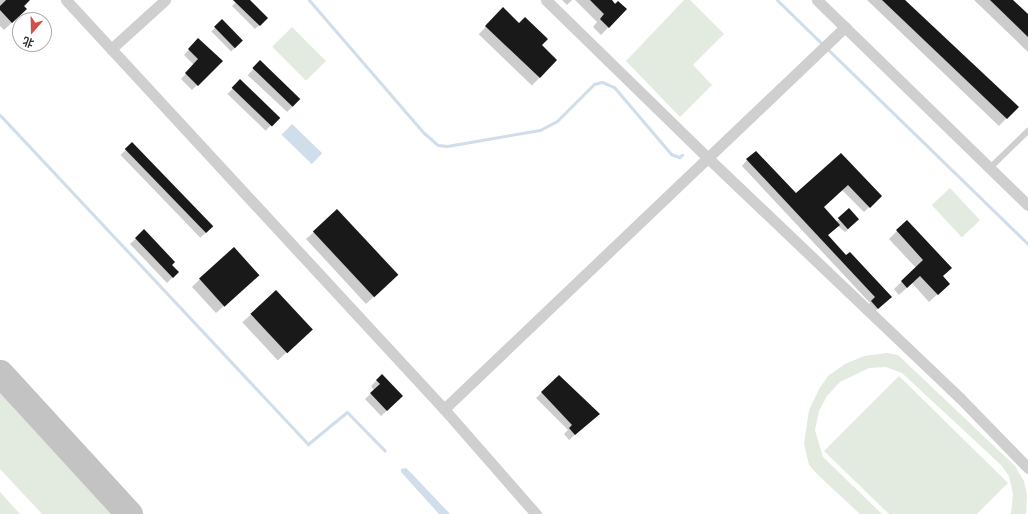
<!DOCTYPE html>
<meta charset="utf-8">
<style>
body{margin:0}
#map{position:relative;width:1028px;height:514px;overflow:hidden;background:#fff;font-family:Montserrat,"Noto Sans SC",sans-serif}
div>[style]{position:absolute}
.green>*{inset:0;background:#e3eadf;transform-origin:0 0}
.water>*{inset:0;background:#d0ddea;transform-origin:0 0}
.shadow>*{inset:0;background:#0003;transform-origin:0 0}
.stream>*{height:3px;margin:-1.5px;padding:0 1.5px;transform-origin:1.5px;border-radius:1.5px;background:#d0ddea}
.taxiway>*{height:27px;margin:-13.5px;padding:0 13.5px;transform-origin:13.5px;border-radius:13.5px;background:#c3c3c3}
.building>*{inset:0;background:#191919;transform-origin:0 0}
.service>*{height:5.5px;margin:-2.75px;padding:0 2.75px;transform-origin:2.75px;border-radius:2.75px;background:#cfcfcf}
.minor>*{height:11px;margin:-5.5px;padding:0 5.5px;transform-origin:5.5px;border-radius:5.5px;background:#cfcfcf}
span{translate:-50% -50%;white-space:nowrap;text-align:center;line-height:1.15;-webkit-text-stroke:4px #fff;paint-order:stroke}
.north{position:absolute;left:12px;top:12px;width:40px;height:40px;box-sizing:border-box;background:#fff;border:1px solid #adadad;border-radius:50%;rotate:200deg;font-size:11px;font-weight:700;line-height:16px;text-align:center;color:#323232}
.north::after{content:'';display:block;margin:auto;width:14px;height:18px;background:#d35049;clip-path:polygon(50% 0,100% 100%,50% 72%,0 100%)}
</style>
<div id="map">
<div class="green">
<i style="clip-path:polygon(684px 0,690px 0,724px 34px,693px 65px,712px 85px,680px 117px,626px 61px)"></i>
<i style="left:292px;top:27px;width:48px;height:28px;rotate:45deg"></i>
<i style="left:950px;top:188px;width:44px;height:25px;rotate:47deg"></i>
<i style="clip-path:polygon(887px 353px,898px 355px,1015px 466px,1024px 481px,1027px 495px,1026px 514px,1011px 514px,1013px 494px,1009px 476px,1001px 465px,902px 373px,886px 367px,869px 368px,840px 382px,827px 396px,819px 411px,815px 430px,823px 457px,882px 514px,860px 514px,818px 475px,809px 465px,804px 444px,809px 410px,819px 389px,828px 376px,845px 364px,864px 356px)"></i>
<i style="clip-path:polygon(899px 376px,1008px 483px,977px 514px,889px 514px,824px 451px)"></i>
<i style="clip-path:polygon(0 385px,119px 514px,42px 514px,0 469px)"></i>
<i style="clip-path:polygon(0 492px,20px 514px,0 514px)"></i>
</div>
<div class="water">
<i style="left:292px;top:124px;width:42px;height:15px;rotate:44deg"></i>
<i style="clip-path:polygon(406px 468px,415px 477px,450px 514px,439px 514px,401px 472px,401px 469px)"></i>
</div>
<div class="shadow">
<i style="clip-path:polygon(0 0,29px 0,18px 17px,4px 30px,0 26px)"></i>
<i style="clip-path:polygon(238px 0,249px 0,267px 18px,255px 29px,232px 6px)"></i>
<i style="clip-path:polygon(562px 0,572px 0,567px 5px)"></i>
<i style="clip-path:polygon(575px 0,610px 0,626px 9px,601px 35px,593px 27px,597px 22px)"></i>
<i style="clip-path:polygon(867px 0,905px 0,1017px 107px,999px 126px)"></i>
<i style="clip-path:polygon(974px 0,1012px 0,1028px 16px,1028px 52px)"></i>
<i style="left:503px;top:9px;width:74px;height:35px;rotate:44deg"></i>
<i style="left:222px;top:21px;width:28px;height:15px;rotate:45deg"></i>
<i style="clip-path:polygon(198px 40px,221px 61px,192px 90px,181px 79px,194px 65px,184px 55px)"></i>
<i style="left:260px;top:62px;width:54px;height:18px;rotate:43deg"></i>
<i style="left:240px;top:81px;width:53px;height:18px;rotate:44deg"></i>
<i style="left:132px;top:144px;width:115px;height:16px;rotate:46deg"></i>
<i style="clip-path:polygon(841px 155px,881px 196px,864px 212px,842px 190px,823px 207px,836px 222px,849px 210px,858px 219px,845px 232px,838px 226px,827px 236px,885px 302px,872px 314px,866px 307px,870px 303px,742px 166px,747px 160px,796px 195px)"></i>
<i style="clip-path:polygon(907px 221px,942px 276px,941px 291px,929px 302px,912px 283px,899px 295px,894px 289px,916px 268px,889px 239px)"></i>
<i style="clip-path:polygon(144px 231px,178px 272px,167px 283px,130px 244px)"></i>
<i style="clip-path:polygon(314px 232px,389px 282px,366px 304px,306px 239px)"></i>
<i style="clip-path:polygon(200px 279px,250px 283px,216px 313px,192px 287px)"></i>
<i style="left:276px;top:291px;width:52px;height:46px;rotate:47deg"></i>
<i style="clip-path:polygon(382px 375px,396px 402px,381px 416px,365px 399px,374px 391px,371px 386px)"></i>
<i style="clip-path:polygon(559px 376px,593px 419px,569px 440px,564px 434px,568px 430px,536px 398px)"></i>
</div>
<div class="stream">
<i style="left:309px;top:0;width:176px;rotate:49.2deg"></i>
<i style="left:424px;top:133px;width:18px;rotate:41deg"></i>
<i style="left:438px;top:145px;width:9px;rotate:6deg"></i>
<i style="left:447px;top:146px;width:94px;rotate:-9.8deg"></i>
<i style="left:540px;top:130px;width:19px;rotate:-28deg"></i>
<i style="left:557px;top:121px;width:52px;rotate:-45deg"></i>
<i style="left:594px;top:84px;width:8px;rotate:-14deg"></i>
<i style="left:602px;top:82px;width:13px;rotate:23deg"></i>
<i style="left:614px;top:87px;width:88px;rotate:49.6deg"></i>
<i style="left:671px;top:154px;width:9px;rotate:21deg"></i>
<i style="left:679px;top:157px;width:4px;rotate:-34deg"></i>
<i style="left:777px;top:0;width:350px;rotate:44.2deg"></i>
<i style="left:0;top:115px;width:451px;rotate:46.9deg"></i>
<i style="left:308px;top:444px;width:50px;rotate:-39.4deg"></i>
<i style="left:347px;top:412px;width:54px;rotate:45.7deg"></i>
</div>
<div class="taxiway">
<i style="left:0;top:373px;width:191px;rotate:47.5deg"></i>
</div>
<div class="building">
<i style="clip-path:polygon(6px 0,30px 0,24px 6px,27px 9px,12px 23px,0 10px,0 6px)"></i>
<i style="clip-path:polygon(233px 0,250px 0,268px 18px,260px 26px)"></i>
<i style="clip-path:polygon(590px 0,612px 0,615px 4px,618px 1px,627px 9px,609px 28px,600px 19px,604px 14px)"></i>
<i style="clip-path:polygon(882px 0,905px 0,1019px 107px,1007px 119px)"></i>
<i style="clip-path:polygon(990px 0,1013px 0,1028px 14px,1028px 37px)"></i>
<i style="clip-path:polygon(503px 7px,519px 23px,525px 17px,548px 39px,542px 45px,557px 60px,540px 78px,485px 26px)"></i>
<i style="left:222px;top:19px;width:30px;height:11px;rotate:46deg"></i>
<i style="clip-path:polygon(198px 38px,223px 61px,198px 86px,185px 73px,198px 59px,188px 49px)"></i>
<i style="left:260px;top:60px;width:56px;height:11px;rotate:44deg"></i>
<i style="left:240px;top:79px;width:56px;height:12px;rotate:44deg"></i>
<i style="left:132px;top:142px;width:117px;height:10px;rotate:46deg"></i>
<i style="clip-path:polygon(756px 151px,796px 193px,841px 153px,882px 196px,870px 208px,848px 185px,824px 207px,840px 225px,828px 235px,846px 255px,850px 252px,892px 297px,878px 309px,871px 301px,875px 297px,746px 159px)"></i>
<i style="left:849px;top:208px;width:15px;height:15px;rotate:48deg"></i>
<i style="left:337px;top:209px;width:90px;height:33px;rotate:47deg"></i>
<i style="clip-path:polygon(907px 220px,952px 268px,943px 276px,950px 284px,938px 295px,920px 276px,907px 288px,901px 281px,923px 260px,896px 230px)"></i>
<i style="clip-path:polygon(144px 229px,175px 262px,172px 265px,179px 272px,173px 278px,135px 238px)"></i>
<i style="left:234px;top:247px;width:38px;height:47px;rotate:48deg"></i>
<i style="left:276px;top:290px;width:54px;height:35px;rotate:47deg"></i>
<i style="clip-path:polygon(382px 374px,403px 396px,387px 411px,370px 393px,380px 384px,376px 380px)"></i>
<i style="clip-path:polygon(559px 375px,600px 414px,575px 435px,569px 428px,572px 425px,541px 392px)"></i>
</div>
<div class="service">
<i style="left:990px;top:168px;width:53px;rotate:-44.2deg"></i>
</div>
<div class="minor">
<i style="left:66px;top:0;width:557px;rotate:47.26deg"></i>
<i style="left:444px;top:409px;width:140px;rotate:48.8deg"></i>
<i style="left:546px;top:0;width:226px;rotate:44.3deg"></i>
<i style="left:708px;top:158px;width:348px;rotate:43.6deg"></i>
<i style="left:960px;top:398px;width:98px;rotate:45.8deg"></i>
<i style="left:817px;top:0;width:294px;rotate:44.2deg"></i>
<i style="left:111px;top:49px;width:73px;rotate:-42.2deg"></i>
<i style="left:444px;top:409px;width:554px;rotate:-43.61deg"></i>
</div>
<div class="north">北</div>
</div>
